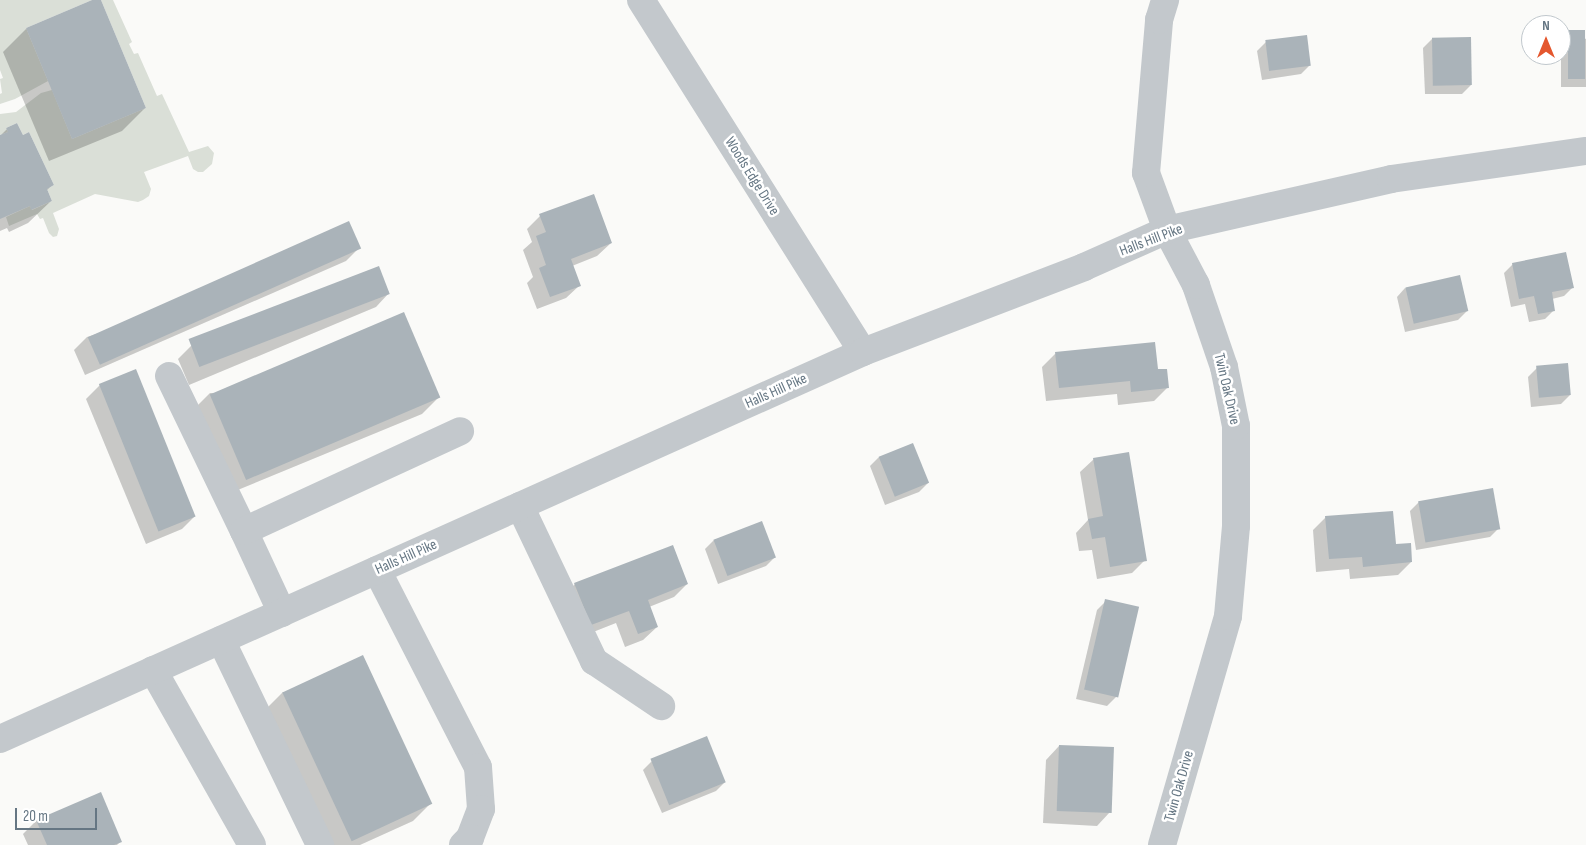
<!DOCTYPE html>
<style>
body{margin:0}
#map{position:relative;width:1586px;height:845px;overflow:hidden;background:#fafaf8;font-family:"Sofia Sans Condensed",sans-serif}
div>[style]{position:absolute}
.green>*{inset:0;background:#dadfd7}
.shadow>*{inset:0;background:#0003}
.building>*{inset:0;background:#aab3b9;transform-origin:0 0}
.minor>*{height:28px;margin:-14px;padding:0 14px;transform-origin:14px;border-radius:14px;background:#c3c8cc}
span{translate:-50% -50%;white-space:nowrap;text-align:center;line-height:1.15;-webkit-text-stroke:5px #fff;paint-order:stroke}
.street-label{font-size:15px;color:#657683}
.north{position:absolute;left:1521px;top:15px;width:50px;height:50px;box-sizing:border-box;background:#fff;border:1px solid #c1c8cd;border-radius:50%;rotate:0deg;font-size:14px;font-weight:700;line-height:20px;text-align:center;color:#657683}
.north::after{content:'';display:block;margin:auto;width:18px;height:22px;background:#e4572e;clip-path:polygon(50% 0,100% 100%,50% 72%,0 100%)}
.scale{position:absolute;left:15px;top:808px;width:82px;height:22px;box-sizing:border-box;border:2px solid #657683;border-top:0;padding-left:6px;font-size:15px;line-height:18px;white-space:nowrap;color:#657683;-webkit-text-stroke:4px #fff;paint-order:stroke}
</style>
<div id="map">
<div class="green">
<i style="clip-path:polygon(0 0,92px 0,26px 28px,48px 81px,15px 99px,0 104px,0 94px,2px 93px,0 79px,3px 78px,0 70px)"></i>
<i style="clip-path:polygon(101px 0,113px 0,132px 42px,129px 44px,134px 54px,138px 53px,157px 96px,162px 94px,189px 152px,208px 146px,214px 153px,212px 164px,203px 172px,198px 172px,193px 169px,188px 156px,144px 172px,151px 189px,149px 196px,143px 200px,138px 202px,95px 194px,53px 213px,59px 229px,57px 236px,53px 237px,49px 233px,43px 218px,40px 219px,37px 214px,9px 226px,6px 217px,30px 206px,32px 210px,52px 201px,47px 189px,54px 185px,29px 132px,23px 135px,17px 123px,6px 128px,8px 132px,0 135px,0 114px,16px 112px,41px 93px,52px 90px,72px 139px,146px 108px)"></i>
</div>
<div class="shadow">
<i style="clip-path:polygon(95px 0,100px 0,145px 108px,122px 131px,49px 161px,3px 52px,26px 29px)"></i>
<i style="clip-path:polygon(1569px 31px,1586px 39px,1586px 87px,1561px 87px,1561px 39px)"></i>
<i style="clip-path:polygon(1432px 39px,1471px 85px,1462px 94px,1425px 94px,1423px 48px)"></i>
<i style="clip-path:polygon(1266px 42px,1310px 65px,1301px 74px,1262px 80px,1257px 51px)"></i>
<i style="clip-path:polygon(7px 129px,52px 185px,46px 191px,51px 201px,28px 223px,9px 232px,7px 228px,0 231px,0 136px)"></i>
<i style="clip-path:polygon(540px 216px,611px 243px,597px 256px,572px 266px,580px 285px,566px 298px,537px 309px,527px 283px,533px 277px,523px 250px,532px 242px,527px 229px)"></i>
<i style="clip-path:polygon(360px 247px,346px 261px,85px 375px,74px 350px,87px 337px)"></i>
<i style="clip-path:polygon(1513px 264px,1573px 287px,1564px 296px,1552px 299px,1554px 310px,1545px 319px,1529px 322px,1525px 304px,1511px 307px,1504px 273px)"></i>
<i style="clip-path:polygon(378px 268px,389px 293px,376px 307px,189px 385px,178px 359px,191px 346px)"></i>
<i style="clip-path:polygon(1405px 288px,1467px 311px,1458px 320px,1405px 332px,1397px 297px)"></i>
<i style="clip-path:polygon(1055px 354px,1157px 371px,1167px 388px,1154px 401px,1118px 405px,1117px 394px,1046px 401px,1042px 367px)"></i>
<i style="clip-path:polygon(1537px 368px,1570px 395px,1561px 404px,1531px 407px,1528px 377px)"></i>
<i style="clip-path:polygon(100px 385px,195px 516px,182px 529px,146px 544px,86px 399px)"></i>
<i style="clip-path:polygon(210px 393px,439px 397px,422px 414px,228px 494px,193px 410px)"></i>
<i style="clip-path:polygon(879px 457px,928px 483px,919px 492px,885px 505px,870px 466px)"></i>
<i style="clip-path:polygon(1094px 459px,1145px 560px,1132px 573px,1097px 579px,1092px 550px,1079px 551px,1076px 533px,1088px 520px,1080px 472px)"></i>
<i style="clip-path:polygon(1419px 502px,1499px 528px,1490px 537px,1416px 550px,1410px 511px)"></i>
<i style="clip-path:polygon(1326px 517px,1394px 546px,1411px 562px,1398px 575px,1350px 579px,1349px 569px,1316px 572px,1313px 530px)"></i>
<i style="clip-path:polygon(714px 540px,775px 557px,766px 566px,718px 584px,705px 549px)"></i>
<i style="clip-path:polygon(575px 584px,687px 584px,674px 597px,649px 607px,657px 627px,643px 640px,625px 647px,616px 623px,578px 638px,562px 598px)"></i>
<i style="clip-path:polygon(1106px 601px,1116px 697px,1107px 706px,1076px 699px,1097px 610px)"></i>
<i style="clip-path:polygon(283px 692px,430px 804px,413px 821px,360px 845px,328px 845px,266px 709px)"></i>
<i style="clip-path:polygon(1059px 746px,1110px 812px,1097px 826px,1043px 823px,1046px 760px)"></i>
<i style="clip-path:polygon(652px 761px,725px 782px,716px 791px,662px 813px,643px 770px)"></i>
<i style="clip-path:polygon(100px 794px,121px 841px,117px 845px,28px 845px,23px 834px,36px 821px)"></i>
</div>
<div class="building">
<i style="clip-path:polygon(92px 0,101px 0,146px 108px,72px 139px,26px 28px)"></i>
<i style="left:1568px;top:30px;width:17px;height:49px"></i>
<i style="left:1307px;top:35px;width:31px;height:42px;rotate:83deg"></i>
<i style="left:1471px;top:37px;width:48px;height:39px;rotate:89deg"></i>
<i style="clip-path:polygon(17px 123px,23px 135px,29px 132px,54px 185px,47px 189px,52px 201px,31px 210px,30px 206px,0 219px,0 135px,8px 132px,6px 128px)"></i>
<i style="clip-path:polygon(594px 194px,612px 243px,571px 259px,581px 286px,550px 297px,539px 268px,546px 265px,536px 236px,546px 232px,539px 214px)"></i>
<i style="left:349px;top:221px;width:30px;height:286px;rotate:66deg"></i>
<i style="clip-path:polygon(1566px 252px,1574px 288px,1552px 292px,1555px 311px,1538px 314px,1534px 296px,1519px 299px,1512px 263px)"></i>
<i style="left:379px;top:266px;width:30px;height:204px;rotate:69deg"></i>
<i style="left:1460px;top:275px;width:37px;height:56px;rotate:77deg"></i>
<i style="left:404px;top:312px;width:93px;height:211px;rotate:67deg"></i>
<i style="clip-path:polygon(1155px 342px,1158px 369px,1167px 369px,1169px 388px,1131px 392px,1130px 381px,1059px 388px,1055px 352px)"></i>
<i style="left:1568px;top:363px;width:32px;height:32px;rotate:85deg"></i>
<i style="left:136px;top:369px;width:159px;height:40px;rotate:68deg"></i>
<i style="left:913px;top:443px;width:43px;height:37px;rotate:68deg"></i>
<i style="clip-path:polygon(1129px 452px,1147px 561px,1110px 567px,1105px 537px,1092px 539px,1088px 519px,1103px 516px,1093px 458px)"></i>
<i style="left:1493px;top:488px;width:42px;height:76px;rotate:80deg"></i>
<i style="clip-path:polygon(1393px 511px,1396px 544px,1411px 543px,1412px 562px,1363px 567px,1362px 557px,1329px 559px,1325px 516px)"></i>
<i style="left:762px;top:521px;width:39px;height:52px;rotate:69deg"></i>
<i style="clip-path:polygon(673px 545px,688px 584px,648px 600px,658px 627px,638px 634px,629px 611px,591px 625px,574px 583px)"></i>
<i style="left:1105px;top:599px;width:35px;height:93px;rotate:13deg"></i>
<i style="left:363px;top:655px;width:164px;height:89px;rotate:65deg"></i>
<i style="left:707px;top:736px;width:50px;height:61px;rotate:68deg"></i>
<i style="left:1059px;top:745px;width:55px;height:66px;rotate:2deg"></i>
<i style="clip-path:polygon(101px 792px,122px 842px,114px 845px,47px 845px,36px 820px)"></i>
</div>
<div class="minor">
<i style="left:641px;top:0;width:416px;rotate:57.8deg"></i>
<i style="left:169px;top:376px;width:172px;rotate:64.2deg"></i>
<i style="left:520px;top:506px;width:172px;rotate:64.5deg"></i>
<i style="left:594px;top:661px;width:81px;rotate:33.9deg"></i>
<i style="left:377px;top:570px;width:221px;rotate:62.9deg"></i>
<i style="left:478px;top:767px;width:42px;rotate:85.9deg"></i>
<i style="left:481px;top:809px;width:31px;rotate:111deg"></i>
<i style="left:470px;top:838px;width:10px;rotate:135deg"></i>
<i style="left:282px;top:613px;width:90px;rotate:-114.9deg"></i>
<i style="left:244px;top:531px;width:238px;rotate:-24.8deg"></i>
<i style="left:221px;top:640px;width:228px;rotate:64.2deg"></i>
<i style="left:153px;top:670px;width:201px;rotate:60.5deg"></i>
<i style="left:0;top:739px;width:946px;rotate:-24.15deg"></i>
<i style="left:863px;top:352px;width:237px;rotate:-21deg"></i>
<i style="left:1084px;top:267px;width:91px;rotate:-24deg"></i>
<i style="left:1167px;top:230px;width:230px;rotate:-12.8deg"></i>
<i style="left:1391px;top:179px;width:197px;rotate:-8.2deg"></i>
<i style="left:1162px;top:845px;width:238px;rotate:-73.9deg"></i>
<i style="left:1228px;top:616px;width:90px;rotate:-84.9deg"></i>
<i style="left:1236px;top:526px;width:100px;rotate:-90deg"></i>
<i style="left:1236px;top:426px;width:60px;rotate:-101.5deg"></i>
<i style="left:1224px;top:367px;width:87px;rotate:-108.9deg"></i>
<i style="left:1196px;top:285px;width:62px;rotate:-117.8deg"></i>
<i style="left:1167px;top:230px;width:61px;rotate:-110.2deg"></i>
<i style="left:1146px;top:173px;width:154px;rotate:-85.1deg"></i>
<i style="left:1159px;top:20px;width:21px;rotate:-73deg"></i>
</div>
<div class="street-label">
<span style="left:752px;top:176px;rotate:58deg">Woods Edge Drive</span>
<span style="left:1151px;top:240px;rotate:-21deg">Halls Hill Pike</span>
<span style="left:1227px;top:389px;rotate:77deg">Twin Oak Drive</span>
<span style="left:776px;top:391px;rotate:-24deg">Halls Hill Pike</span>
<span style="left:406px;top:557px;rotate:-24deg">Halls Hill Pike</span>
<span style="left:1179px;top:786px;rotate:-74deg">Twin Oak Drive</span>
</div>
<div class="north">N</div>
<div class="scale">20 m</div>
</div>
